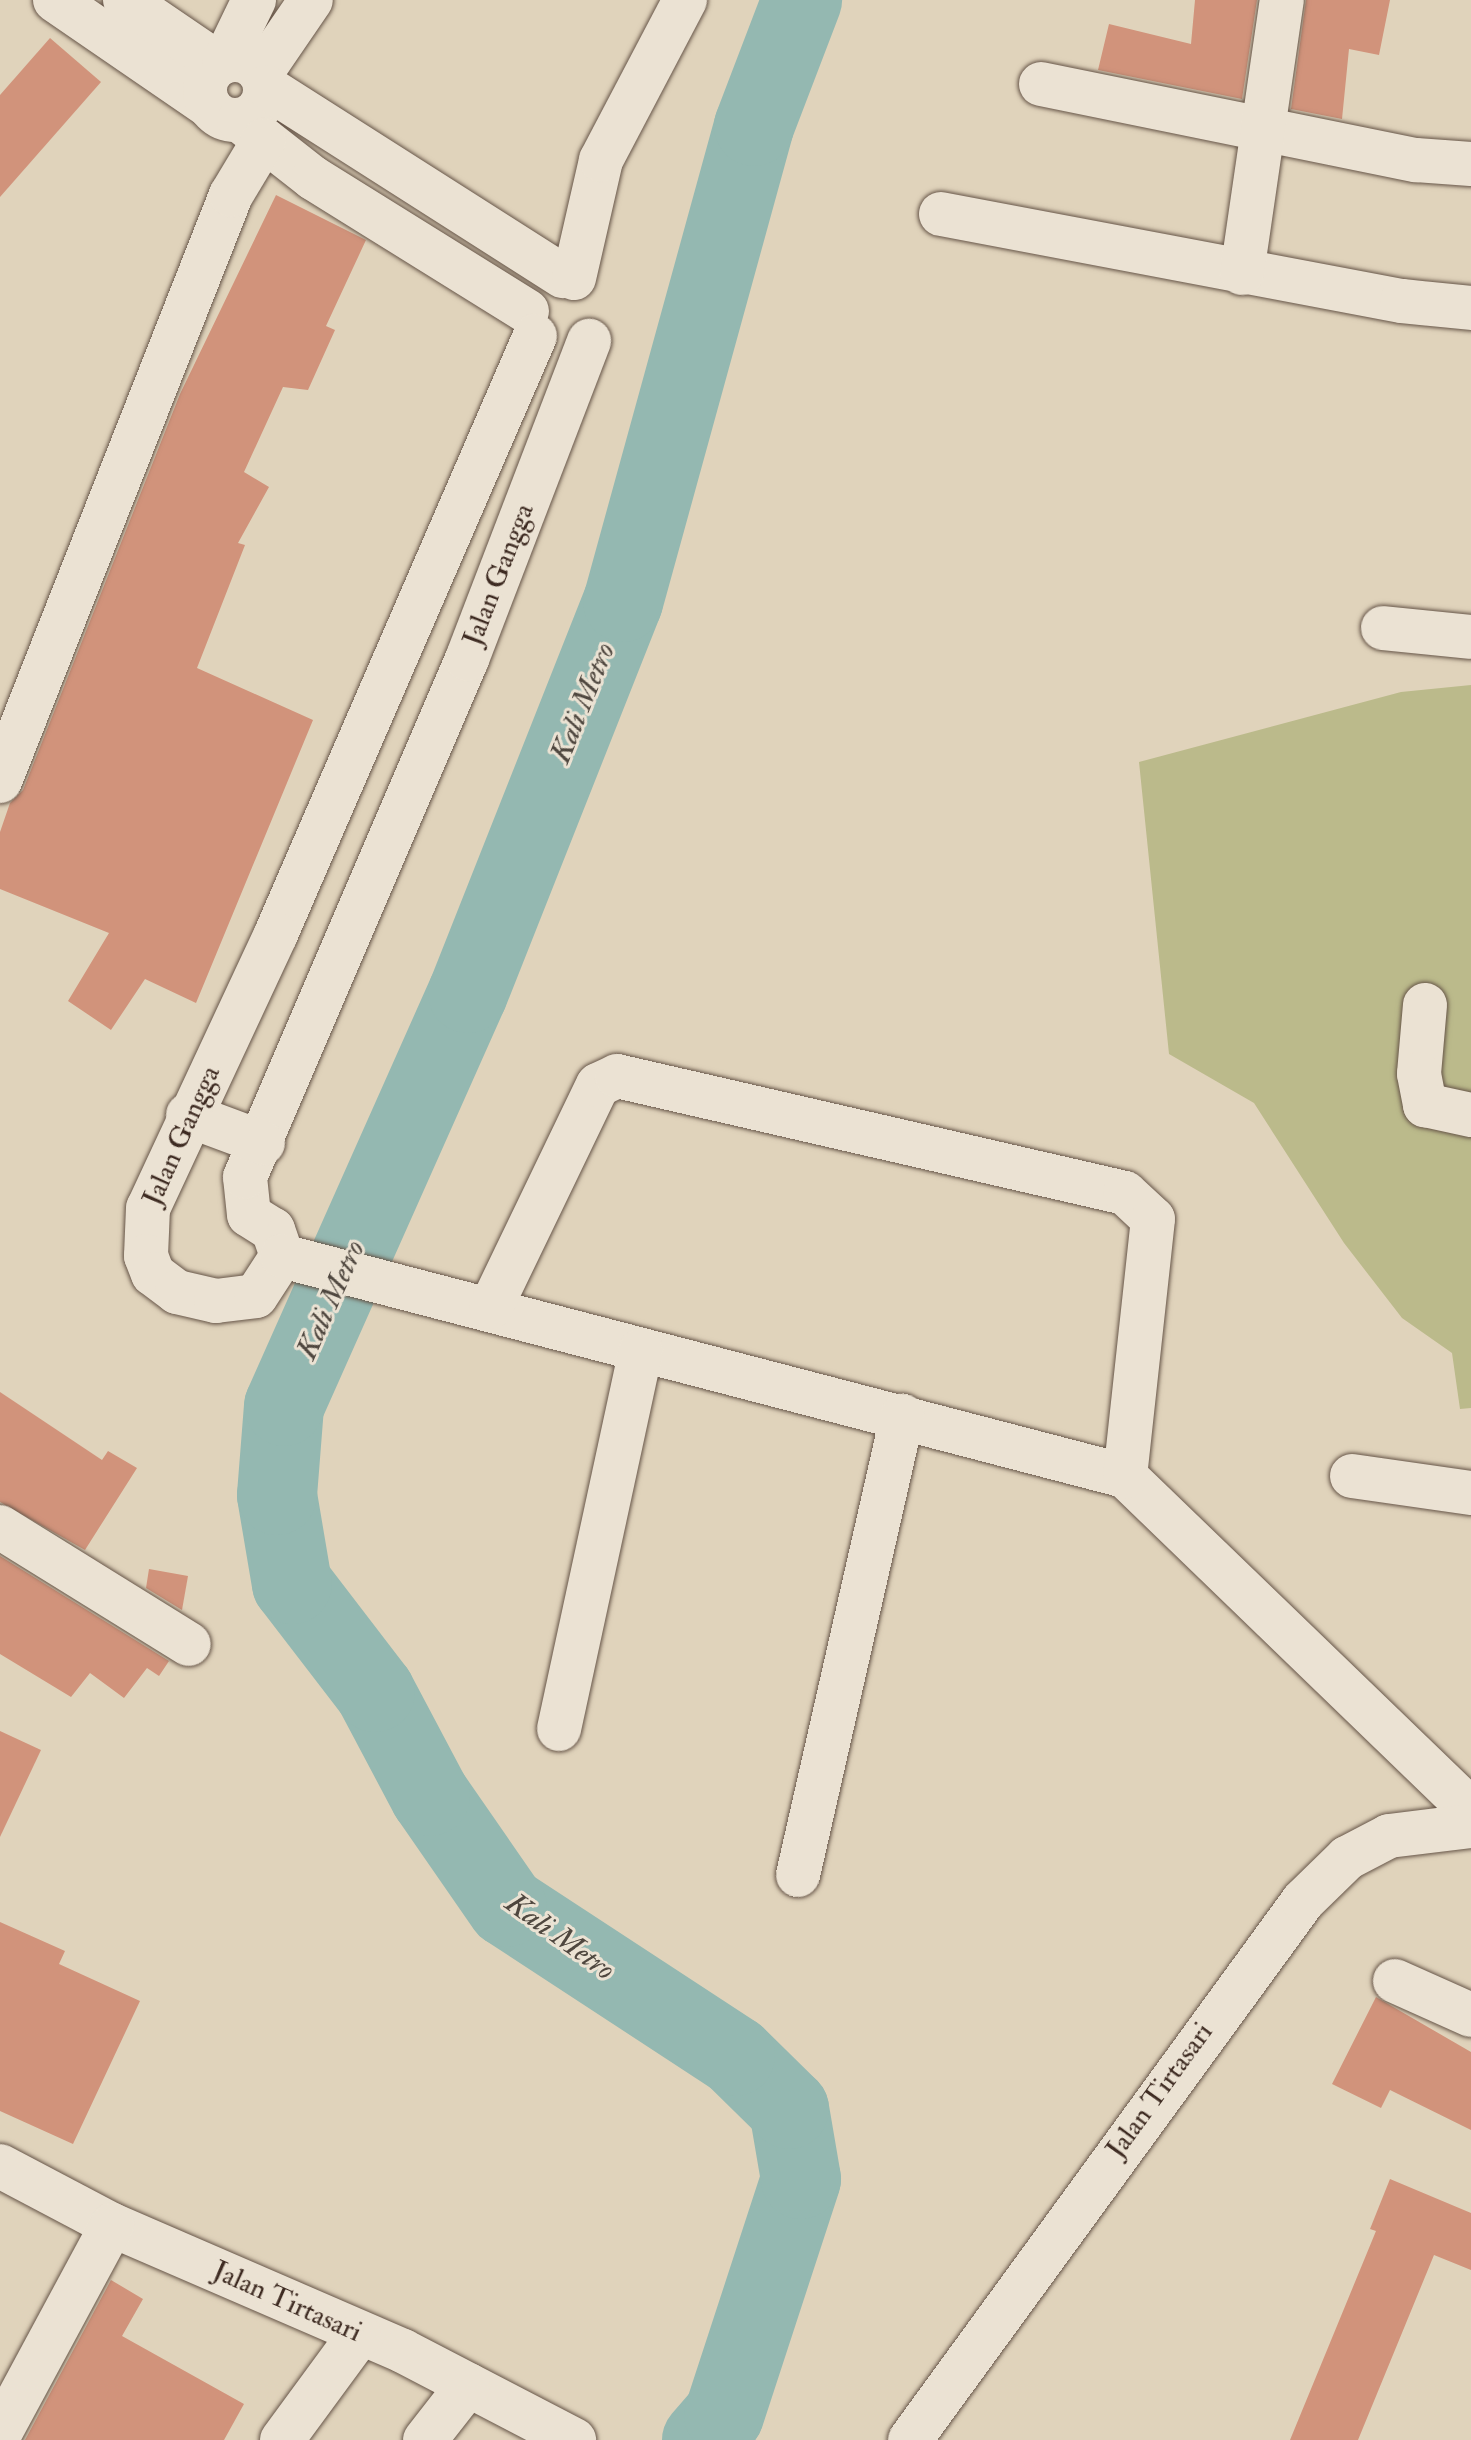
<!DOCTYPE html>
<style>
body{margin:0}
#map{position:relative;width:1471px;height:2440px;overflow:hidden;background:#e0d3bb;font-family:"IM FELL Double Pica",serif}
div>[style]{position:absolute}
.green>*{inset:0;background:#bbba8b}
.river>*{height:80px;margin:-40px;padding:0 40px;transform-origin:40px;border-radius:40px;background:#94b8b1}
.building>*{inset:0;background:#d1937b}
.roads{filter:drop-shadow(0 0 2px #665548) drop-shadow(0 0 2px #665548)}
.minor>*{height:44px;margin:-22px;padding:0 22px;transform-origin:22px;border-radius:22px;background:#ebe2d3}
.minor>.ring{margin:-22px;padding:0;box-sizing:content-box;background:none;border:44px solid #ebe2d3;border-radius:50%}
span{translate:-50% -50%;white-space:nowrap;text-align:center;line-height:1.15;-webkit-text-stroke:6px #ebe2d3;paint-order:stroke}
.street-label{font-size:28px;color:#3e2b22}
.water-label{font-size:30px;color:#4f473f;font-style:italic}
</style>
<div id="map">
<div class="green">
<i style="clip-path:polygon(1471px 685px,1471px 1408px,1460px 1409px,1452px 1353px,1402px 1318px,1344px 1243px,1254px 1103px,1169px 1054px,1139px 762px,1401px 692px)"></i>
</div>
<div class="river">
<i style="left:702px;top:2440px;width:33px;rotate:-49deg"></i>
<i style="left:724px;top:2415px;width:248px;rotate:-71.9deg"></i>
<i style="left:801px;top:2179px;width:71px;rotate:-99.7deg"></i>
<i style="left:789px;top:2109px;width:76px;rotate:-135.5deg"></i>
<i style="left:735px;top:2056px;width:272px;rotate:-146.8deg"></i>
<i style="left:507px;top:1907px;width:135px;rotate:-124.7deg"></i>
<i style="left:430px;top:1796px;width:118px;rotate:-117.9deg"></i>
<i style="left:375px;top:1692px;width:136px;rotate:-127.5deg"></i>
<i style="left:292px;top:1584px;width:90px;rotate:-99.6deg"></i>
<i style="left:277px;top:1495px;width:89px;rotate:-85.5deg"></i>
<i style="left:284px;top:1406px;width:452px;rotate:-66deg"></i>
<i style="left:468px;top:993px;width:421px;rotate:-68.4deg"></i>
<i style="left:623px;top:602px;width:494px;rotate:-74.6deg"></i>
<i style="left:754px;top:126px;width:135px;rotate:-69.1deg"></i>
</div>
<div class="building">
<i style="clip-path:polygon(1195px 0,1257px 0,1242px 99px,1098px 70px,1109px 24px,1191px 44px)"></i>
<i style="clip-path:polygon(1306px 0,1390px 0,1379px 55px,1349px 49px,1342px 119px,1291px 109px)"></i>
<i style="clip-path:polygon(50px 38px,101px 82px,0 197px,0 95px)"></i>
<i style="clip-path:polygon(276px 195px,366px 240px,326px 326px,335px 330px,308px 390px,283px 387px,244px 472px,269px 487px,238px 543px,245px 545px,197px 668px,313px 720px,196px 1003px,145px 979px,111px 1030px,68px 1001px,109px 933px,0 889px,0 832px,10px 803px,23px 790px,180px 394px)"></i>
<i style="clip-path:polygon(0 1392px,102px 1460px,108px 1451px,137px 1468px,85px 1550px,0 1502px)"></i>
<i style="clip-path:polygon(0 1556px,169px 1661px,159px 1676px,147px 1668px,124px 1698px,90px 1673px,71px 1697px,0 1654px)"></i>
<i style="clip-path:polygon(149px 1569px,188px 1576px,182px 1610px,146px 1588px)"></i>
<i style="clip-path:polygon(0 1731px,41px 1750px,0 1837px)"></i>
<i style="clip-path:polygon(0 1922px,65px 1951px,59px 1964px,140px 2001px,73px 2144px,0 2111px)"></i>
<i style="clip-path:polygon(1376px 1997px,1471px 2052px,1471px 2130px,1390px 2090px,1381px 2108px,1332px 2084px)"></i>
<i style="clip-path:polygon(1390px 2179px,1471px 2213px,1471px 2270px,1434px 2255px,1358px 2440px,1290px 2440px,1376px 2231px,1370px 2229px)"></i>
<i style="clip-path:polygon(111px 2280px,143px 2299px,122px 2336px,244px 2404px,224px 2440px,25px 2440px)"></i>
</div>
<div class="roads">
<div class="minor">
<i style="left:55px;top:0;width:187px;rotate:34.5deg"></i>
<i style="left:125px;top:0;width:114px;rotate:34.2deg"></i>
<i class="ring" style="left:205px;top:60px;width:16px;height:16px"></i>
<i style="left:224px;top:62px;width:69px;rotate:-64.2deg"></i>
<i style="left:261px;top:73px;width:88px;rotate:-55.6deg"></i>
<i style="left:1041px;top:84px;width:383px;rotate:11.5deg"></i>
<i style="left:1416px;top:160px;width:55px;rotate:4.2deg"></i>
<i style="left:266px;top:87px;width:352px;rotate:32.5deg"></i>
<i style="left:239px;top:120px;width:94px;rotate:38.1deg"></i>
<i style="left:313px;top:178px;width:252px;rotate:31.9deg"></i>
<i style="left:941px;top:214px;width:469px;rotate:10.7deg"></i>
<i style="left:1402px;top:301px;width:69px;rotate:5.8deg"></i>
<i style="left:1242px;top:273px;width:276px;rotate:-81.7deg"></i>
<i style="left:574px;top:278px;width:121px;rotate:-77.1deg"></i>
<i style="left:601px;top:160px;width:181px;rotate:-62.3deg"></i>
<i style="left:535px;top:336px;width:652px;rotate:113.42deg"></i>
<i style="left:276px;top:934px;width:302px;rotate:115deg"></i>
<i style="left:148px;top:1208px;width:48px;rotate:92.4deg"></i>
<i style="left:146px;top:1256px;width:19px;rotate:69deg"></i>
<i style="left:153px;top:1274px;width:30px;rotate:37deg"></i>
<i style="left:177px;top:1292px;width:40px;rotate:13deg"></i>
<i style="left:216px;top:1301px;width:40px;rotate:-7.1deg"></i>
<i style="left:256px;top:1296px;width:48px;rotate:-57deg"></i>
<i style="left:282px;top:1256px;width:28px;rotate:-109deg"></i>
<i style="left:273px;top:1230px;width:28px;rotate:-148deg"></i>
<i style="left:249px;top:1215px;width:38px;rotate:-96deg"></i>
<i style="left:245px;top:1177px;width:564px;rotate:-66.8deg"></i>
<i style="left:467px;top:659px;width:341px;rotate:-69deg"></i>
<i style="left:1383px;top:628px;width:88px;rotate:5.8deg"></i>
<i style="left:0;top:781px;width:630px;rotate:-68.49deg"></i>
<i style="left:231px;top:195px;width:64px;rotate:-59deg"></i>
<i style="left:1425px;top:1005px;width:69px;rotate:95deg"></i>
<i style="left:1419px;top:1074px;width:32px;rotate:79deg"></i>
<i style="left:1425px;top:1105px;width:47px;rotate:12.3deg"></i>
<i style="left:188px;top:1115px;width:80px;rotate:20.5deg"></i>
<i style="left:282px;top:1256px;width:871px;rotate:14.63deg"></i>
<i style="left:1125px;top:1476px;width:481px;rotate:44deg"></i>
<i style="left:491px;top:1307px;width:246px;rotate:-64.3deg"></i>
<i style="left:598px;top:1085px;width:21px;rotate:-25deg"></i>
<i style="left:617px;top:1076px;width:521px;rotate:12.97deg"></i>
<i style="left:1125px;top:1193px;width:38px;rotate:43deg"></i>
<i style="left:1153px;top:1219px;width:259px;rotate:96.2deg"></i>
<i style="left:1352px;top:1476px;width:120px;rotate:8.1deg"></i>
<i style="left:0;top:1527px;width:222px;rotate:31.8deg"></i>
<i style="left:559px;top:1729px;width:387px;rotate:-77.8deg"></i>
<i style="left:798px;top:1875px;width:471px;rotate:-77.2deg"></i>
<i style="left:1395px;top:1981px;width:83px;rotate:24.1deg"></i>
<i style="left:0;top:2166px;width:127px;rotate:27.8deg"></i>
<i style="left:112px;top:2225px;width:317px;rotate:23.4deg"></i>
<i style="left:403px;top:2351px;width:193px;rotate:27.5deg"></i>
<i style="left:0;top:2433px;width:236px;rotate:-61.7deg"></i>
<i style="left:282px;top:2440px;width:130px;rotate:-53.7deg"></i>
<i style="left:425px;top:2440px;width:70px;rotate:-52deg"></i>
<i style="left:910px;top:2440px;width:667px;rotate:-53.9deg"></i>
<i style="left:1303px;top:1901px;width:62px;rotate:-44.3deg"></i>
<i style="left:1347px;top:1858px;width:47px;rotate:-27.6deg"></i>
<i style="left:1389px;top:1836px;width:83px;rotate:-7deg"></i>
</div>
</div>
<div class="street-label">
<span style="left:499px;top:575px;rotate:-69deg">Jalan Gangga</span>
<span style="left:182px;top:1136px;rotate:-66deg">Jalan Gangga</span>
<span style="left:1160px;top:2091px;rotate:-54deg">Jalan Tirtasari</span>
<span style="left:287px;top:2302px;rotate:24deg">Jalan Tirtasari</span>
</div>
<div class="water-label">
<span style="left:583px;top:703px;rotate:-68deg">Kali Metro</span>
<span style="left:331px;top:1300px;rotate:-66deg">Kali Metro</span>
<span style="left:560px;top:1937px;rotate:36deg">Kali Metro</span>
</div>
</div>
